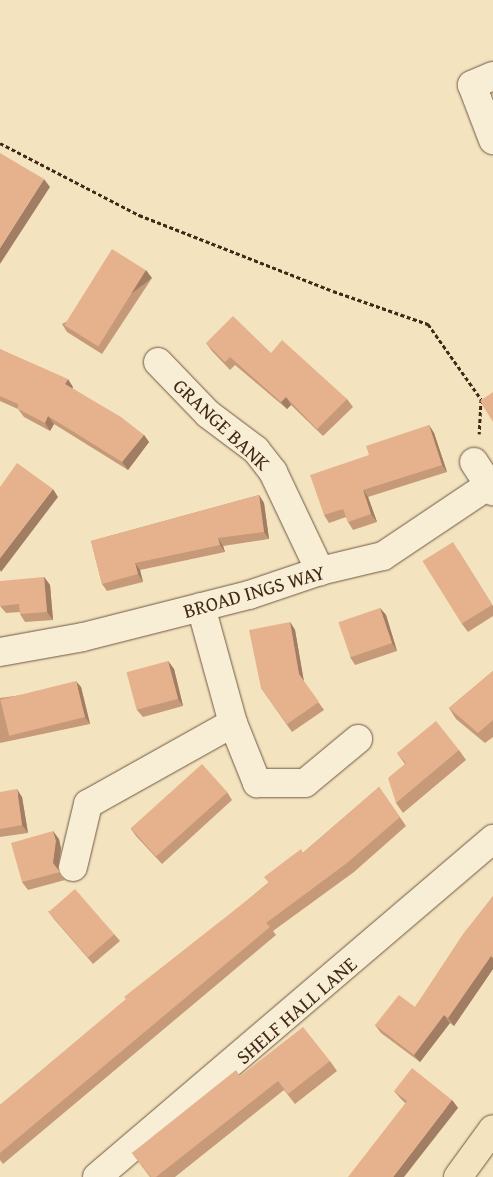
<!DOCTYPE html>
<style>
body{margin:0}
#map{position:relative;width:493px;height:1177px;overflow:hidden;background:#f4e3bf;font-family:"Gentium Book Plus",serif}
div>[style]{position:absolute}
.path>*{height:3px;margin-top:-1.5px;transform-origin:0;background:repeating-linear-gradient(90deg,#412917 0 4px,transparent 0 6.5px)}
.roads{filter:drop-shadow(0 0 1px #6e5841) drop-shadow(0 0 1px #6e5841)}
.minor>*{height:28px;margin:-14px;padding:0 14px;transform-origin:14px;border-radius:14px;background:#f8edd5}
.highway>*{height:28px;margin:-14px;padding:0 14px;transform-origin:14px;border-radius:14px;background:#f4e3bf}
.wall>*{inset:0;background:#c69979}
.shaded-wall>*{inset:0;background:#a17d63;transform-origin:0 0}
.building>*{inset:0;background:#e6b28d;transform-origin:0 0}
span{translate:-50% -50%;white-space:nowrap;text-align:center;line-height:1.15;-webkit-text-stroke:4.5px #f8edd5;paint-order:stroke}
.street-label{font-size:20px;color:#412917}
</style>
<div id="map">
<div class="path">
<i style="left:0;top:143px;width:157px;rotate:27.4deg"></i>
<i style="left:139px;top:215px;width:208px;rotate:21.4deg"></i>
<i style="left:333px;top:291px;width:101px;rotate:19.2deg"></i>
<i style="left:428px;top:324px;width:92px;rotate:54.8deg"></i>
<i style="left:481px;top:399px;width:35px;rotate:93deg"></i>
</div>
<div class="roads">
<div class="minor">
<i style="left:493px;top:76px;width:23px;rotate:157deg"></i>
<i style="left:472px;top:85px;width:59px;rotate:69.1deg"></i>
<i style="left:158px;top:362px;width:72px;rotate:46.1deg"></i>
<i style="left:208px;top:414px;width:60px;rotate:36.9deg"></i>
<i style="left:256px;top:450px;width:28px;rotate:52deg"></i>
<i style="left:273px;top:472px;width:110px;rotate:64.6deg"></i>
<i style="left:474px;top:462px;width:35px;rotate:57deg"></i>
<i style="left:201px;top:607px;width:120px;rotate:74.6deg"></i>
<i style="left:233px;top:723px;width:65px;rotate:68.2deg"></i>
<i style="left:257px;top:783px;width:48px"></i>
<i style="left:305px;top:783px;width:69px;rotate:-39.7deg"></i>
<i style="left:0;top:652px;width:84px;rotate:-10.2deg"></i>
<i style="left:83px;top:637px;width:171px;rotate:-14.2deg"></i>
<i style="left:249px;top:595px;width:75px;rotate:-18.7deg"></i>
<i style="left:320px;top:571px;width:65px;rotate:-13.4deg"></i>
<i style="left:383px;top:556px;width:128px;rotate:-33.8deg"></i>
<i style="left:73px;top:867px;width:65px;rotate:-76.6deg"></i>
<i style="left:88px;top:804px;width:166px;rotate:-29.2deg"></i>
<i style="left:97px;top:1177px;width:521px;rotate:-40.48deg"></i>
</div>
<div class="highway">
<i style="left:458px;top:1177px;width:59px;rotate:-53.9deg"></i>
</div>
</div>
<div class="wall">
<i style="clip-path:polygon(152px 278px,102px 354px,67px 332px,62px 324px)"></i>
<i style="clip-path:polygon(206px 343px,271px 353px,347px 399px,353px 407px,323px 436px,291px 405px,287px 409px,235px 365px,230px 370px,212px 351px)"></i>
<i style="clip-path:polygon(0 349px,73px 387px,72px 388px,144px 435px,149px 442px,128px 470px,54px 424px,50px 431px,24px 417px,18px 409px,0 401px)"></i>
<i style="clip-path:polygon(429px 425px,434px 433px,447px 472px,368px 497px,377px 522px,353px 530px,348px 522px,346px 517px,329px 523px,324px 515px,369px 455px)"></i>
<i style="clip-path:polygon(259px 495px,264px 503px,269px 539px,223px 546px,225px 552px,140px 570px,143px 582px,107px 591px,102px 584px,91px 541px)"></i>
<i style="clip-path:polygon(458px 550px,493px 606px,493px 616px,468px 632px,462px 624px)"></i>
<i style="clip-path:polygon(44px 577px,50px 585px,53px 620px,25px 622px,20px 614px,20px 612px,6px 613px,0 606px)"></i>
<i style="clip-path:polygon(380px 608px,386px 615px,397px 651px,355px 665px,350px 657px)"></i>
<i style="clip-path:polygon(290px 622px,295px 630px,304px 682px,324px 710px,292px 732px,261px 688px)"></i>
<i style="clip-path:polygon(168px 661px,174px 669px,183px 706px,143px 717px,137px 710px)"></i>
<i style="clip-path:polygon(493px 671px,493px 737px,485px 743px,456px 719px,449px 708px)"></i>
<i style="clip-path:polygon(81px 687px,90px 724px,0 743px,0 698px)"></i>
<i style="clip-path:polygon(459px 750px,466px 760px,403px 813px,396px 803px,405px 764px,397px 753px)"></i>
<i style="clip-path:polygon(379px 787px,406px 826px,354px 872px,273px 931px,276px 935px,3px 1164px,0 1160px,0 1105px,268px 883px)"></i>
<i style="clip-path:polygon(0 792px,22px 797px,28px 833px,0 837px)"></i>
<i style="clip-path:polygon(227px 792px,232px 800px,162px 864px,136px 836px,131px 829px)"></i>
<i style="clip-path:polygon(59px 839px,61px 849px,58px 870px,65px 880px,28px 890px,22px 882px)"></i>
<i style="clip-path:polygon(493px 896px,493px 969px,454px 1026px,450px 1023px,420px 1062px,381px 1033px,375px 1025px,415px 1007px)"></i>
<i style="clip-path:polygon(48px 911px,114px 934px,120px 941px,93px 964px,54px 919px)"></i>
<i style="clip-path:polygon(330px 1061px,337px 1071px,295px 1104px,284px 1090px,175px 1177px,150px 1177px,132px 1153px,240px 1076px)"></i>
<i style="clip-path:polygon(394px 1091px,452px 1100px,458px 1108px,405px 1103px,400px 1098px)"></i>
</div>
<div class="shaded-wall">
<i style="clip-path:polygon(44px 179px,50px 187px,0 264px,0 248px)"></i>
<i style="left:146px;top:270px;width:10px;height:91px;rotate:53deg"></i>
<i style="clip-path:polygon(68px 379px,73px 387px,71px 391px,65px 384px)"></i>
<i style="clip-path:polygon(286px 397px,291px 405px,287px 409px,281px 402px)"></i>
<i style="clip-path:polygon(48px 416px,54px 424px,50px 431px,45px 423px)"></i>
<i style="clip-path:polygon(429px 425px,434px 433px,447px 472px,442px 465px)"></i>
<i style="clip-path:polygon(144px 435px,149px 442px,128px 470px,122px 462px)"></i>
<i style="clip-path:polygon(53px 489px,58px 497px,1px 572px,0 570px,0 558px)"></i>
<i style="clip-path:polygon(363px 490px,368px 497px,377px 522px,371px 514px)"></i>
<i style="clip-path:polygon(259px 495px,264px 503px,269px 539px,264px 532px)"></i>
<i style="clip-path:polygon(218px 538px,223px 546px,225px 552px,220px 545px)"></i>
<i style="clip-path:polygon(135px 563px,140px 570px,143px 582px,138px 574px)"></i>
<i style="clip-path:polygon(44px 577px,50px 585px,53px 620px,47px 612px)"></i>
<i style="clip-path:polygon(380px 608px,386px 615px,397px 651px,392px 643px)"></i>
<i style="clip-path:polygon(290px 622px,295px 630px,304px 682px,299px 674px)"></i>
<i style="clip-path:polygon(168px 661px,174px 669px,183px 706px,178px 699px)"></i>
<i style="clip-path:polygon(76px 681px,81px 687px,90px 724px,85px 717px)"></i>
<i style="clip-path:polygon(17px 789px,22px 797px,28px 833px,22px 825px)"></i>
<i style="clip-path:polygon(53px 831px,59px 839px,61px 849px,58px 871px,53px 863px)"></i>
<i style="clip-path:polygon(491px 956px,493px 959px,493px 969px,454px 1026px,448px 1018px)"></i>
<i style="clip-path:polygon(444px 1015px,450px 1023px,420px 1062px,414px 1055px)"></i>
<i style="clip-path:polygon(452px 1100px,458px 1108px,404px 1177px,393px 1177px)"></i>
</div>
<div class="building">
<i style="clip-path:polygon(0 153px,44px 179px,0 248px)"></i>
<i style="left:112px;top:249px;width:40px;height:90px;rotate:32deg"></i>
<i style="clip-path:polygon(233px 316px,271px 353px,282px 340px,347px 399px,317px 429px,286px 397px,281px 402px,230px 357px,225px 362px,206px 343px)"></i>
<i style="clip-path:polygon(0 349px,68px 379px,65px 384px,121px 417px,144px 435px,122px 462px,48px 416px,45px 423px,18px 409px,18px 404px,0 396px)"></i>
<i style="clip-path:polygon(493px 392px,493px 422px,480px 401px)"></i>
<i style="clip-path:polygon(429px 425px,442px 465px,363px 490px,371px 514px,348px 522px,343px 509px,324px 515px,310px 475px,369px 455px,366px 446px)"></i>
<i style="clip-path:polygon(17px 463px,53px 489px,0 558px,0 487px)"></i>
<i style="clip-path:polygon(259px 495px,264px 532px,218px 538px,220px 545px,135px 563px,138px 574px,102px 584px,91px 541px)"></i>
<i style="left:453px;top:542px;width:74px;height:36px;rotate:58deg"></i>
<i style="clip-path:polygon(44px 577px,47px 612px,20px 614px,19px 604px,0 606px,0 581px)"></i>
<i style="left:380px;top:608px;width:37px;height:44px;rotate:71deg"></i>
<i style="clip-path:polygon(290px 622px,299px 674px,319px 702px,287px 724px,261px 688px,249px 630px)"></i>
<i style="left:168px;top:661px;width:39px;height:43px;rotate:75deg"></i>
<i style="clip-path:polygon(493px 671px,493px 720px,478px 733px,449px 708px)"></i>
<i style="left:76px;top:681px;width:37px;height:78px;rotate:76deg"></i>
<i style="clip-path:polygon(436px 721px,459px 750px,396px 803px,388px 778px,406px 763px,397px 753px)"></i>
<i style="left:202px;top:764px;width:38px;height:96px;rotate:48deg"></i>
<i style="clip-path:polygon(379px 787px,400px 817px,347px 863px,266px 923px,270px 927px,0 1153px,0 1105px,126px 999px,124px 997px,269px 883px,264px 877px,301px 849px,303px 853px)"></i>
<i style="clip-path:polygon(17px 789px,22px 825px,0 829px,0 792px)"></i>
<i style="clip-path:polygon(53px 831px,56px 841px,53px 863px,60px 872px,22px 882px,11px 843px)"></i>
<i style="left:75px;top:889px;width:60px;height:35px;rotate:49deg"></i>
<i style="clip-path:polygon(493px 896px,493px 958px,491px 956px,448px 1018px,444px 1015px,414px 1055px,375px 1025px,399px 995px,415px 1007px,463px 934px)"></i>
<i style="clip-path:polygon(303px 1027px,330px 1061px,288px 1094px,278px 1081px,156px 1177px,151px 1177px,132px 1153px,236px 1070px,240px 1076px)"></i>
<i style="clip-path:polygon(412px 1068px,452px 1100px,393px 1177px,348px 1177px,407px 1101px,394px 1091px)"></i>
</div>
<div class="street-label">
<span style="left:222px;top:424px;rotate:43deg">GRANGE BANK</span>
<span style="left:254px;top:591px;rotate:-16deg">BROAD INGS WAY</span>
<span style="left:296px;top:1010px;rotate:-41deg">SHELF HALL LANE</span>
</div>
</div>
